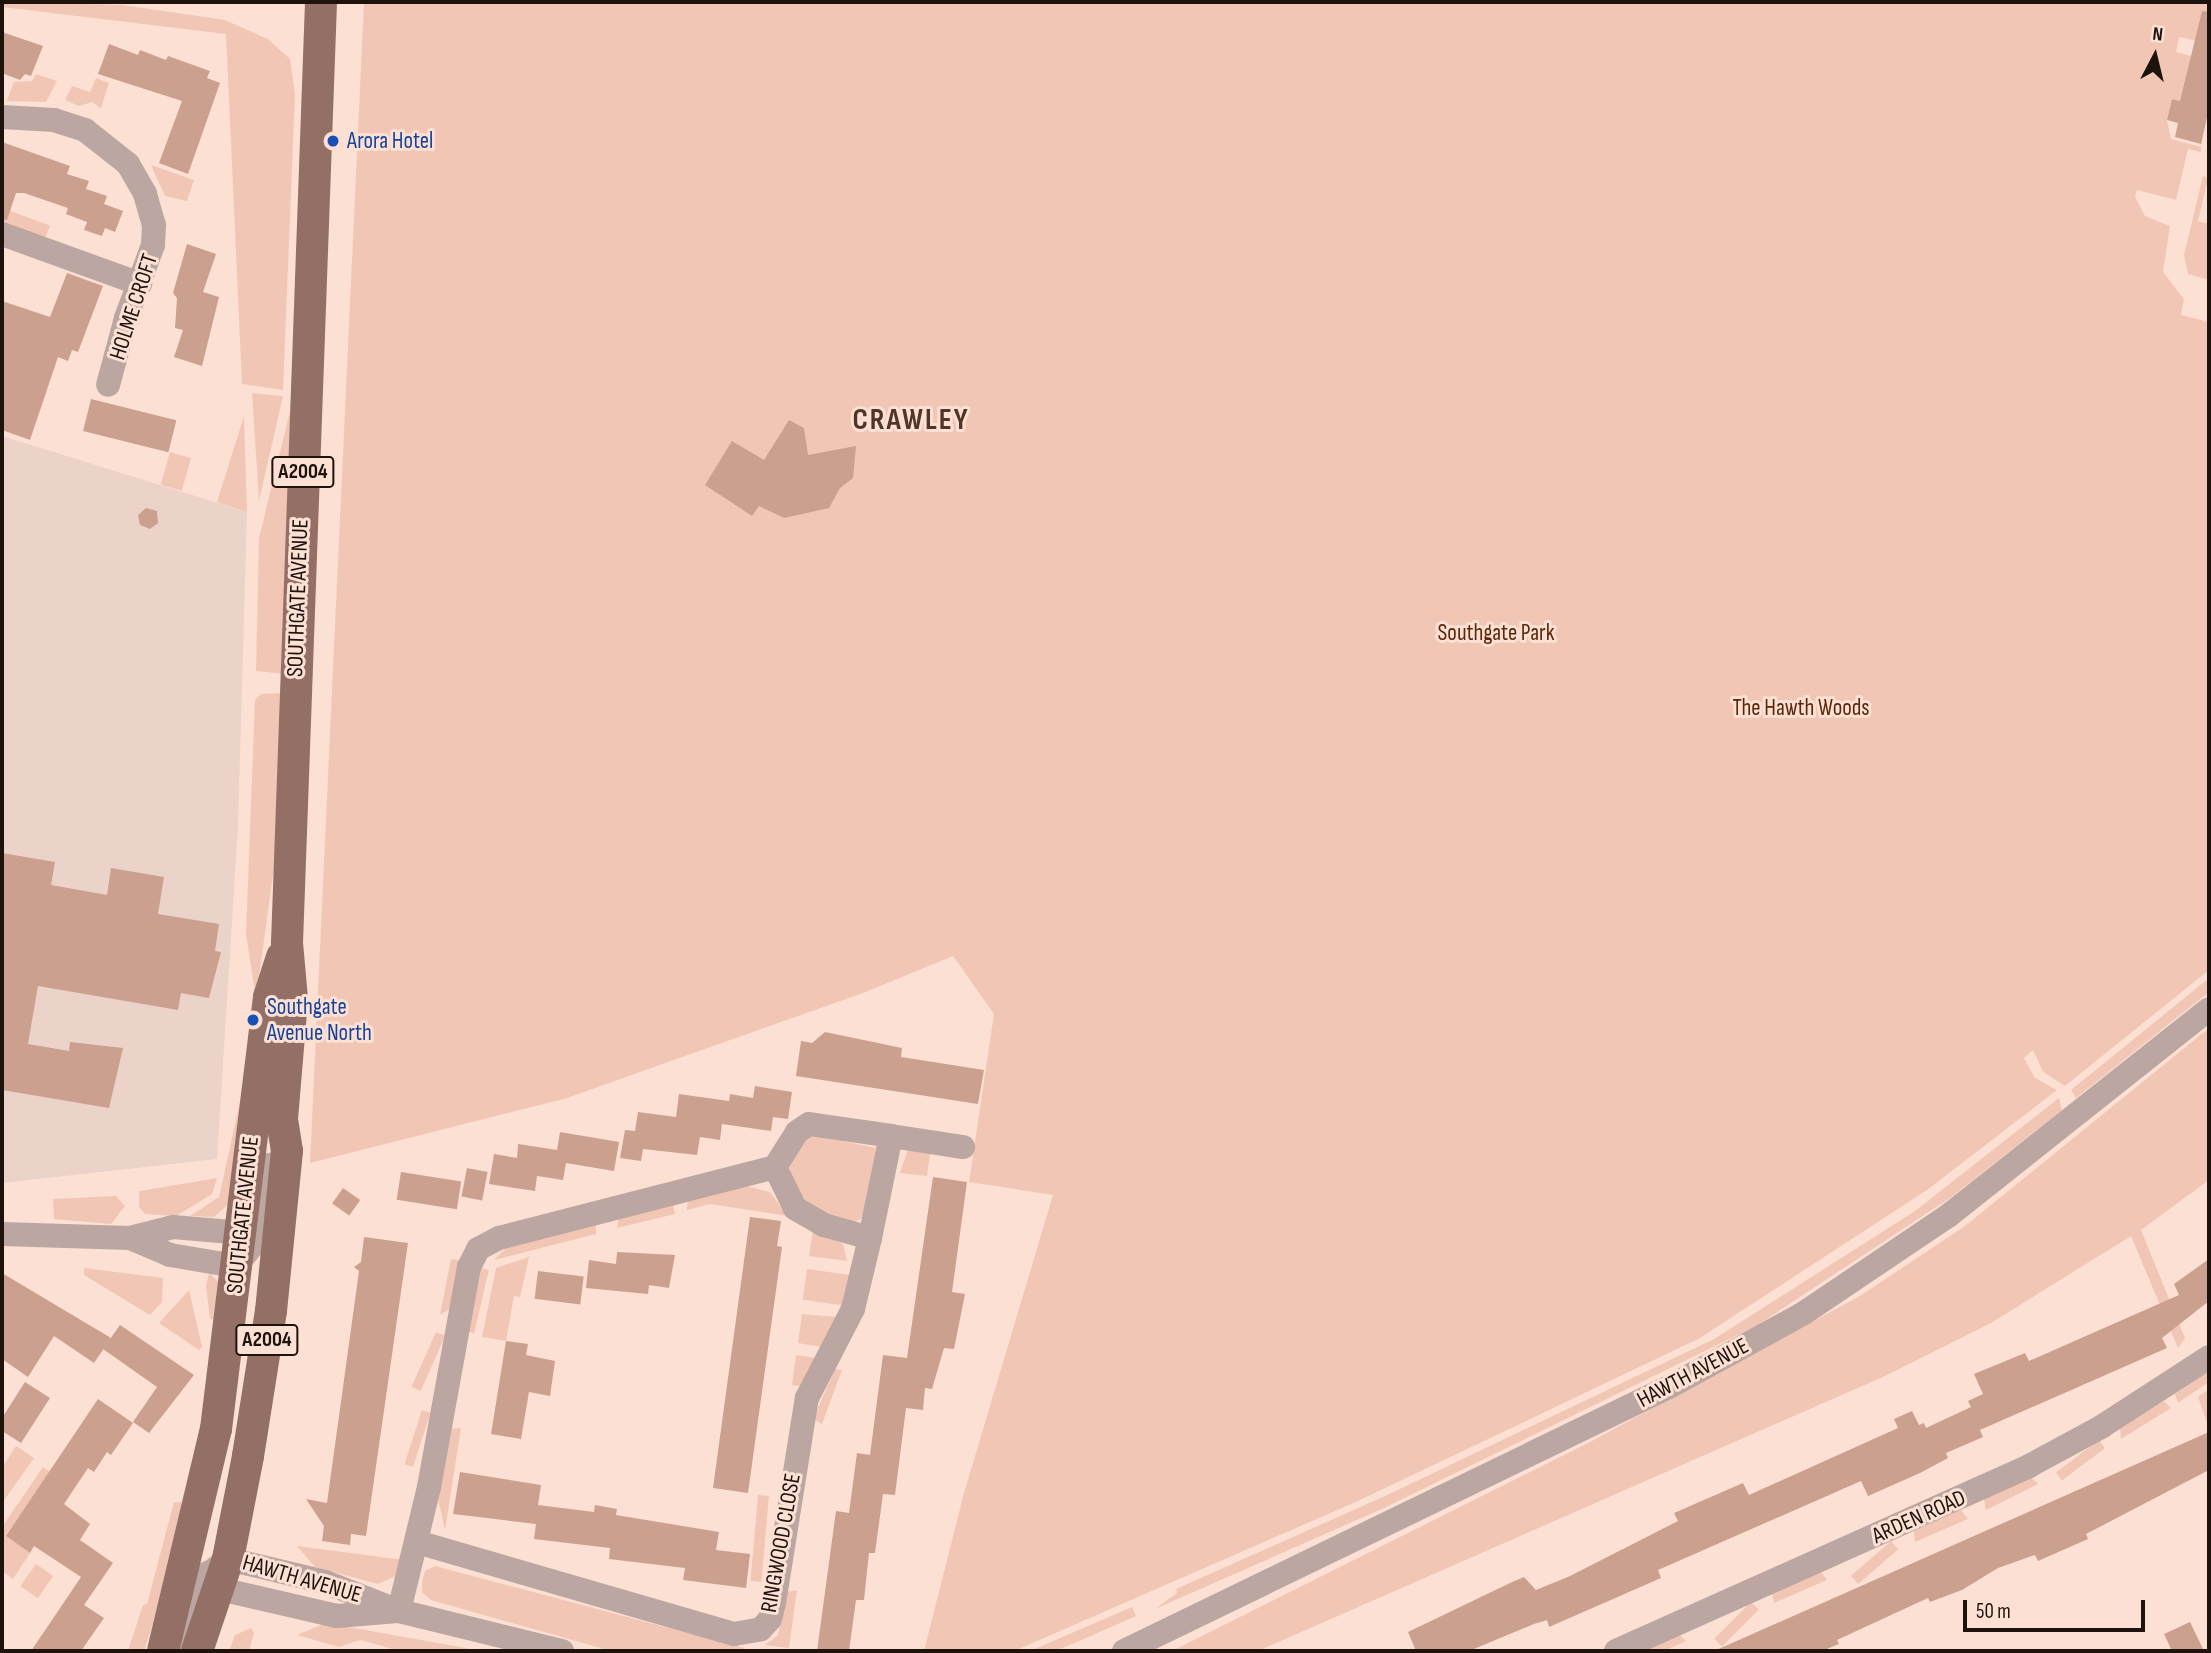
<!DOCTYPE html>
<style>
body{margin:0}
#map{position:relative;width:2211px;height:1653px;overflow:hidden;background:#fce0d4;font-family:"Sofia Sans Condensed",sans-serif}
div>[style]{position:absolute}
.education>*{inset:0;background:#ebd3c9}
.green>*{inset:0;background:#f2c6b4;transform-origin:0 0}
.building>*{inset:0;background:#cba08e;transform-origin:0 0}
.minor>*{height:24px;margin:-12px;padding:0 12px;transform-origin:12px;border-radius:12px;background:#bba6a1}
.major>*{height:32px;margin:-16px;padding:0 16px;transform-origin:16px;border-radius:16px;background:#946f66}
.dots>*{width:19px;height:19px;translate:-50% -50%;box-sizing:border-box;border:4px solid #fce0d4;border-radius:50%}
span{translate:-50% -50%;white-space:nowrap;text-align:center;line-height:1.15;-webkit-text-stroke:6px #fce0d4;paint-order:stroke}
.shield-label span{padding:2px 5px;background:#fce0d4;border:2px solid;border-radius:5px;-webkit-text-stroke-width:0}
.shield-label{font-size:21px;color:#1e120d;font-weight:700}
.transit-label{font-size:23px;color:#164399}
.left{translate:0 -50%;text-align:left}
.street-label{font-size:23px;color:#1e120d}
.park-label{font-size:23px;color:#5c260a}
.district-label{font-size:30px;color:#503529;font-weight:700;letter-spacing:2px}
.frame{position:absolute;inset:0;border:4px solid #1e120d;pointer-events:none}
.north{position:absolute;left:2120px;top:21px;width:70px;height:70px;-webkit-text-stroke:5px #fce0d4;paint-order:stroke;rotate:7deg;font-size:19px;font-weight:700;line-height:28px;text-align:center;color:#1e120d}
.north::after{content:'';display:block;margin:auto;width:24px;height:32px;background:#1e120d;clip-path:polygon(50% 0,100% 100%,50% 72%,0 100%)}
.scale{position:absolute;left:1963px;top:1600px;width:182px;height:32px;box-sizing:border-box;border:4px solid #1e120d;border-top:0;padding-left:9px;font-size:21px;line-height:24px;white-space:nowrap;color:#1e120d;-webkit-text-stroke:5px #fce0d4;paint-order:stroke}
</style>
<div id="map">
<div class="education">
<i style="clip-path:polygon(2px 436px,247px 512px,238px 827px,217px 1159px,2px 1183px)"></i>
</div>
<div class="green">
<i style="clip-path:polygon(2px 2px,123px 5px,225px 20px,268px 39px,290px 59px,295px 94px,283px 390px,242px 384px,226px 34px,2px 7px)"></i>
<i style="clip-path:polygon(364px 2px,2209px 2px,2209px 37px,2202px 42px,2179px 37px,2176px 52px,2191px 56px,2182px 101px,2172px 99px,2167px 120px,2171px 139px,2201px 147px,2201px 152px,2188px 149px,2176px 200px,2137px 190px,2135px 197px,2145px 216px,2170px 226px,2163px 272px,2184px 299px,2181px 315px,2209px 322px,2209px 970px,2065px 1086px,2043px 1072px,2033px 1050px,2024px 1058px,2035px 1078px,2057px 1090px,1927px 1190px,1700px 1338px,1358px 1501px,1014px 1651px,924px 1651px,964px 1493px,1053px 1195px,969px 1182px,994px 1014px,953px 956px,863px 993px,564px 1099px,310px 1163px)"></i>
<i style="clip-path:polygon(36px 74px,57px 81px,46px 102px,7px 101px,14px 82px,32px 81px)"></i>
<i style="clip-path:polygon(96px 78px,109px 83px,101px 108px,92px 102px,79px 106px,65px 100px,72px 86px,90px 92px)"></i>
<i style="clip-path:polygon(151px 165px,194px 180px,187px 201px,165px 196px)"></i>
<i style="clip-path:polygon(2203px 176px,2208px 178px,2198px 221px,2209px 224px,2209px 280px,2188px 274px,2184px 255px)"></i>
<i style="left:2px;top:208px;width:51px;height:18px;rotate:20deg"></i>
<i style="clip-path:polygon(252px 393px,283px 396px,259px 501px)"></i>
<i style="clip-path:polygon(291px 407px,285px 674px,256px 671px,259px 538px)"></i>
<i style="clip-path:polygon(244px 416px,247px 512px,217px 502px)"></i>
<i style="left:170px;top:452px;width:22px;height:34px;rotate:16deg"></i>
<i style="clip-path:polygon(283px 693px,280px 823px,256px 999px,246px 934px,255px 700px,261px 694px)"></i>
<i style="clip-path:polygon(2209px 978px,2209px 992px,2076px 1098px,2071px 1090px)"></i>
<i style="clip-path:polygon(2209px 1028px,2209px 1180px,2141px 1230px,2185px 1338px,2178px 1348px,2131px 1236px,1991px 1323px,1885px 1376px,1258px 1651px,1172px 1651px,1590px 1442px,1860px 1296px,1965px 1226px)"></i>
<i style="clip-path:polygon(251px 1052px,231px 1202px,214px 1217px,190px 1216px,219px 1197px)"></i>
<i style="clip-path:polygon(2059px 1098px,2062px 1110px,1950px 1198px,1756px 1326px,1384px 1508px,1155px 1609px,1177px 1593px,1176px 1589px,1385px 1496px,1714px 1339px,1915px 1211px)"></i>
<i style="clip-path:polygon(812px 1135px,876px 1148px,864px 1217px,857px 1221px,847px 1222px,806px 1204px,792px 1181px,789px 1167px,798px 1144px)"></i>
<i style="clip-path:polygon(909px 1146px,930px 1154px,927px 1176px,900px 1173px)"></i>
<i style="clip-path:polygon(217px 1178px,212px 1194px,176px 1216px,145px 1214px,139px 1207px,139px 1191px)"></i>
<i style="clip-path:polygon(747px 1186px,770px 1192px,788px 1216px,710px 1204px,687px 1210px,688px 1199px)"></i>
<i style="clip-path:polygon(116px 1196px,125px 1206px,111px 1224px,54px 1219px,53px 1199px)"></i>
<i style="clip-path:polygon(673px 1204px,675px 1214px,617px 1228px,619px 1218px)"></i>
<i style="clip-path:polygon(596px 1223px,596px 1234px,494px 1260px,508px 1246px)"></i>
<i style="clip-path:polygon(813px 1229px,843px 1244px,847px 1261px,809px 1256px)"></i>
<i style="clip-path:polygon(529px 1257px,520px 1297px,514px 1296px,506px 1341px,482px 1337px,496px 1268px)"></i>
<i style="clip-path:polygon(451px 1259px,458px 1260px,451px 1308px,440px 1315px)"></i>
<i style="clip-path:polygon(84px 1268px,163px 1278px,162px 1302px,150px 1315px,84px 1275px)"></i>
<i style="left:480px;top:1268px;width:9px;height:65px;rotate:13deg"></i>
<i style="left:807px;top:1269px;width:43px;height:31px;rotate:8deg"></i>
<i style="clip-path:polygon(209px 1273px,221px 1284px,221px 1321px,210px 1319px,206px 1286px)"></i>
<i style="clip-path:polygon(189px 1290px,202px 1347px,199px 1350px,159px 1323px)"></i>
<i style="clip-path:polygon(802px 1314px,837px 1317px,821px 1347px,798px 1343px)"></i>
<i style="left:436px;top:1332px;width:10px;height:60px;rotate:24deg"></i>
<i style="clip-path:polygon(796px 1355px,816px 1358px,802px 1387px,792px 1385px)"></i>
<i style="clip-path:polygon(835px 1369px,842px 1370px,822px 1424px,813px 1419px)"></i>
<i style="clip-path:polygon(2209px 1371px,2209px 1382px,2178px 1403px,2175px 1394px)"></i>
<i style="clip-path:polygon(2206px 1391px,2209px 1393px,2209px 1428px,2198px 1397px)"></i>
<i style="clip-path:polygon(2164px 1401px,2171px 1408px,2121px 1439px,2120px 1428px)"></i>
<i style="left:422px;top:1410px;width:9px;height:57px;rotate:18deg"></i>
<i style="clip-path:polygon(461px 1428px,445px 1530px,438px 1499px,451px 1429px)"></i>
<i style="left:2099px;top:1440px;width:10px;height:54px;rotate:53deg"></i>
<i style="clip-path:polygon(16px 1446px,34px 1458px,2px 1503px,2px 1468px)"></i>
<i style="clip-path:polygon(43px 1467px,50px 1472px,6px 1536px,30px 1553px,13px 1579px,2px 1571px,2px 1527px)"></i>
<i style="clip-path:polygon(2031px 1477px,2038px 1484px,1986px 1510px,1984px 1499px)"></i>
<i style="left:758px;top:1495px;width:11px;height:86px;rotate:5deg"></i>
<i style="clip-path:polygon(174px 1502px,187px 1503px,160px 1601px,144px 1651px,128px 1651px,143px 1605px,147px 1604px)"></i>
<i style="clip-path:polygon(1961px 1510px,1968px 1519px,1915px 1542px,1914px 1531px)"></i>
<i style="left:1891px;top:1541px;width:11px;height:53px;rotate:49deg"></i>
<i style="clip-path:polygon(297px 1546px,404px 1560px,396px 1576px,378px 1584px,315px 1567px)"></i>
<i style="left:36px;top:1564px;width:21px;height:27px;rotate:35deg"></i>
<i style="clip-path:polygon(435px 1566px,744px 1648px,748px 1651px,611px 1651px,431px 1600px,422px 1592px,422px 1582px,425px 1571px)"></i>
<i style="clip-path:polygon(1821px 1572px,1827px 1580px,1774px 1603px,1772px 1592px)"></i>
<i style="clip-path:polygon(797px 1590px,789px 1648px,765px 1645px,778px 1635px,787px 1592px)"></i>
<i style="left:1751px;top:1602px;width:11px;height:52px;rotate:45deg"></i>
<i style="clip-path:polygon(1132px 1607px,1136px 1616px,1077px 1642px,1055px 1651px,1030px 1651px)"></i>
<i style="clip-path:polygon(326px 1623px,460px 1647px,479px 1651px,400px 1651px,360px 1640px,339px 1647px,297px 1635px)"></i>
<i style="clip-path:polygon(251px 1628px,254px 1633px,249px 1651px,229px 1651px,235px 1635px)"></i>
<i style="clip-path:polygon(1679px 1634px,1686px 1641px,1664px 1651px,1640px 1651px)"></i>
</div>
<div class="building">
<i style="clip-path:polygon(2202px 11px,2209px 12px,2209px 109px,2201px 144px,2175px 137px,2178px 123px,2167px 120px,2172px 99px,2180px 101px)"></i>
<i style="clip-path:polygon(2px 32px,43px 46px,31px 76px,25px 74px,20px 80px,2px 73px)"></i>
<i style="clip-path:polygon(109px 44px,138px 55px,140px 50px,166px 60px,168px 56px,210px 71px,207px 78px,220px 83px,188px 174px,159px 163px,182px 101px,98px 74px)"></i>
<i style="clip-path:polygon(2px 142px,70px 166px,67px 174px,89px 181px,86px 189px,107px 196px,104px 204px,123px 211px,115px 232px,105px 228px,102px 236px,84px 230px,87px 222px,66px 214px,68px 208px,24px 193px,16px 193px,7px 220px,2px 219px)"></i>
<i style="clip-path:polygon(187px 244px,216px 254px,203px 292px,219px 297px,202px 366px,174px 357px,183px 330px,175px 328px,177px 298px,173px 293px)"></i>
<i style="clip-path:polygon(67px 273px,103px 286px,78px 352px,72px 350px,68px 361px,58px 357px,30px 440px,2px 430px,2px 301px,50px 317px)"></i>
<i style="left:91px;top:399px;width:88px;height:33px;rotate:14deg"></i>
<i style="clip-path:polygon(789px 420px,804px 428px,808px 455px,856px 446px,853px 478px,840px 488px,829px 508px,784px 518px,759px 506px,752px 516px,705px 485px,732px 441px,764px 460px)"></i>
<i style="clip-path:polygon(146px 508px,157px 511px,158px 523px,150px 529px,140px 525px,138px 515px)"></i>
<i style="clip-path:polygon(2px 853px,55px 862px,51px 885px,107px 895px,111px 868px,164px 877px,158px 914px,219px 924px,215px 951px,221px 952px,209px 998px,181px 993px,178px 1010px,38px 986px,28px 1044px,69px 1051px,70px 1042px,123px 1048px,109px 1108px,2px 1090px)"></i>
<i style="clip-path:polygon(825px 1032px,902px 1048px,901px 1057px,984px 1070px,978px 1104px,796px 1076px,801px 1041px,812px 1043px)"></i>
<i style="clip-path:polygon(755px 1086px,792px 1092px,788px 1119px,773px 1117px,771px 1131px,722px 1124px,720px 1140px,700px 1137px,697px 1155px,643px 1149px,641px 1161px,620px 1158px,625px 1130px,635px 1131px,638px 1112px,676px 1117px,679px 1094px,729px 1101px,730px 1094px,753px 1098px)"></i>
<i style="clip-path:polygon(560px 1132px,619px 1142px,614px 1171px,566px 1163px,563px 1180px,537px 1176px,535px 1191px,489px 1184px,494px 1154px,517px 1158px,518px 1144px,557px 1150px)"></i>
<i style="left:467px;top:1168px;width:21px;height:29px;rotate:11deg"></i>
<i style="left:401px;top:1172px;width:61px;height:28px;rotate:9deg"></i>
<i style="clip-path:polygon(933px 1177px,967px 1182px,952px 1292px,965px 1294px,954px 1349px,944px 1348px,932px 1389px,925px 1388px,923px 1410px,906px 1408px,895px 1495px,883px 1494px,875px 1553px,869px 1553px,864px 1600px,856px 1600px,849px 1651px,817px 1651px,836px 1511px,849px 1513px,857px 1453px,870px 1455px,883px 1355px,907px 1358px)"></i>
<i style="left:343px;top:1188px;width:21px;height:19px;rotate:35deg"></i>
<i style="clip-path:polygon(750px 1217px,781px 1221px,777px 1246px,782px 1247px,748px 1493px,713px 1488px)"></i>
<i style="clip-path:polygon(364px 1237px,408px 1243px,366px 1536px,351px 1534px,350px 1545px,322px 1541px,324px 1526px,306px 1499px,327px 1503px,359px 1271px,354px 1267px,361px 1262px)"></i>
<i style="clip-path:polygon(617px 1252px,675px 1255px,669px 1288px,649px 1285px,648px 1294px,586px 1288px,589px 1260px,616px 1264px)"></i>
<i style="clip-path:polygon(2209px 1259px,2209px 1301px,2162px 1338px,2167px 1348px,1980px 1430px,1983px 1437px,1946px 1453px,1948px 1458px,1920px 1473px,1868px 1496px,1861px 1481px,1658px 1570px,1661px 1578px,1549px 1627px,1547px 1620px,1534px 1624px,1469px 1651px,1416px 1651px,1408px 1632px,1510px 1583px,1524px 1577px,1536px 1590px,1570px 1576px,1678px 1521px,1674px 1513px,1743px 1483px,1749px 1495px,1898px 1428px,1894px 1419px,1912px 1411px,1919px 1425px,1924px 1423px,1926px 1428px,1971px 1407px,1968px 1401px,1983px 1394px,1974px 1374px,2025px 1353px,2029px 1361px,2179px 1295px,2174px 1284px)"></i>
<i style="left:538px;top:1271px;width:46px;height:28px;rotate:7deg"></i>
<i style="clip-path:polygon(2px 1273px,111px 1338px,94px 1363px,54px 1336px,28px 1377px,2px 1359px)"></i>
<i style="clip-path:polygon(120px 1325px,194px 1375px,149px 1433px,133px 1422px,157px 1387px,103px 1349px)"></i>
<i style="clip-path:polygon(506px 1341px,528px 1344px,526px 1355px,555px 1361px,550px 1396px,529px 1392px,521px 1439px,491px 1434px)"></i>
<i style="clip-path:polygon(25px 1382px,50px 1398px,21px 1443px,2px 1431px,2px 1418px)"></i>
<i style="clip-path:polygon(98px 1399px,133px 1423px,111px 1455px,107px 1452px,94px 1472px,88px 1468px,64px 1504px,90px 1524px,80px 1540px,113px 1563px,84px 1605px,104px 1618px,81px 1651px,31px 1651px,81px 1577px,34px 1546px,30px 1553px,6px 1536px)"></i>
<i style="clip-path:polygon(2209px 1432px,2209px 1470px,2086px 1534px,2088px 1539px,2038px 1561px,2035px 1555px,1998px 1568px,1962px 1590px,1930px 1602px,1928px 1598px,1837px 1640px,1839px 1644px,1822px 1651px,1714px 1651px)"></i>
<i style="clip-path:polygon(460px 1472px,541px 1485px,538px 1505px,594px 1512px,595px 1505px,617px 1509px,616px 1515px,719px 1532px,716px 1550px,750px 1554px,746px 1588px,683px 1580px,685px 1568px,609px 1559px,610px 1548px,534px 1539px,536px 1524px,453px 1514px)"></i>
<i style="clip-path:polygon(2190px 1622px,2204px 1651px,2172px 1651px,2164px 1634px)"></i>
</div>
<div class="minor">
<i style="left:2px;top:117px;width:52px;rotate:3.3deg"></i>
<i style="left:54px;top:120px;width:33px;rotate:18deg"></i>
<i style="left:85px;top:130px;width:55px;rotate:38.3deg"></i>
<i style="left:128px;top:164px;width:34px;rotate:60deg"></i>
<i style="left:145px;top:194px;width:32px;rotate:74deg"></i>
<i style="left:154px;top:225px;width:20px;rotate:93deg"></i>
<i style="left:153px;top:245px;width:78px;rotate:110.3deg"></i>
<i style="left:126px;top:318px;width:69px;rotate:105deg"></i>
<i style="left:2px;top:234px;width:147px;rotate:19.9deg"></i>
<i style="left:2px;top:1234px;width:128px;rotate:1.8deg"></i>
<i style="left:130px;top:1238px;width:44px;rotate:-14.3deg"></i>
<i style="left:173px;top:1227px;width:106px;rotate:4.9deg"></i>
<i style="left:130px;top:1238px;width:43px;rotate:23deg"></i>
<i style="left:170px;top:1255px;width:67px;rotate:9.5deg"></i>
<i style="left:236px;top:1266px;width:38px;rotate:-51deg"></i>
<i style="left:260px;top:1236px;width:72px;rotate:-82deg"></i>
<i style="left:870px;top:1238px;width:104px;rotate:-78.4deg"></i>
<i style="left:891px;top:1136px;width:73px;rotate:8.7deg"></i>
<i style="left:417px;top:1542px;width:330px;rotate:16.2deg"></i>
<i style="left:734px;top:1634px;width:27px;rotate:-10deg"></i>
<i style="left:761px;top:1629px;width:13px;rotate:-48deg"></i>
<i style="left:770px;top:1619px;width:16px;rotate:-76deg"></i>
<i style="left:774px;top:1603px;width:208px;rotate:-80.9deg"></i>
<i style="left:807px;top:1398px;width:100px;rotate:-62.7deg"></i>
<i style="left:853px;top:1309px;width:73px;rotate:-76.5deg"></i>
<i style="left:870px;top:1238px;width:48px;rotate:-164.2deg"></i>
<i style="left:824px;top:1225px;width:34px;rotate:-150deg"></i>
<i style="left:795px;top:1208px;width:46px;rotate:-116deg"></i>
<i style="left:775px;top:1167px;width:41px;rotate:-57.8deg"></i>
<i style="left:797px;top:1132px;width:14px;rotate:-34deg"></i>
<i style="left:809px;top:1124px;width:83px;rotate:8.3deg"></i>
<i style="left:207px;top:1573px;width:21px;rotate:51deg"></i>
<i style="left:220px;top:1589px;width:120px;rotate:13deg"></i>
<i style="left:337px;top:1616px;width:61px;rotate:-4.7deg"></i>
<i style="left:399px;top:1611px;width:128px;rotate:-76.4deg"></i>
<i style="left:429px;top:1487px;width:224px;rotate:-79.7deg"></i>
<i style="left:469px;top:1267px;width:20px;rotate:-63deg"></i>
<i style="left:478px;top:1249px;width:24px;rotate:-28deg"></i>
<i style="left:499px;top:1238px;width:285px;rotate:-14.4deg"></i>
<i style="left:179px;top:1651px;width:66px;rotate:-71.6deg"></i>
<i style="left:200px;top:1588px;width:16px;rotate:-60deg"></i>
<i style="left:208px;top:1574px;width:25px;rotate:-37deg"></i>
<i style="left:228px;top:1559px;width:100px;rotate:13.3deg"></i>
<i style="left:325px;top:1582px;width:79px;rotate:21.4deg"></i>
<i style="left:399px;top:1611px;width:168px;rotate:13.8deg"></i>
<i style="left:1124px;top:1651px;width:606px;rotate:-25.85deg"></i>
<i style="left:1669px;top:1387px;width:154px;rotate:-28.7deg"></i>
<i style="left:1804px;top:1313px;width:174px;rotate:-34deg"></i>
<i style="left:1948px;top:1216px;width:333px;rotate:-38.4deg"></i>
<i style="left:1616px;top:1651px;width:453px;rotate:-24.1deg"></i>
<i style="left:2029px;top:1466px;width:82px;rotate:-28.4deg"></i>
<i style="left:2101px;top:1427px;width:129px;rotate:-32.9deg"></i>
</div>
<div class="major">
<i style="left:163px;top:1651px;width:228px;rotate:-76.6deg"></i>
<i style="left:216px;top:1429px;width:435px;rotate:-83deg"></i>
<i style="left:269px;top:997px;width:42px;rotate:-72deg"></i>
<i style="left:197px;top:1651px;width:97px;rotate:-71.4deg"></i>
<i style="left:228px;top:1559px;width:105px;rotate:-79deg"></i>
<i style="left:248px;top:1456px;width:147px;rotate:-81deg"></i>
<i style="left:271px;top:1311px;width:161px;rotate:-84.3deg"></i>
<i style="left:287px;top:1151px;width:32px;rotate:-99deg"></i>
<i style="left:282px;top:1119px;width:120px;rotate:-85.2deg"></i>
<i style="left:292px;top:999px;width:56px;rotate:-95.1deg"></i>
<i style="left:287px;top:943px;width:942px;rotate:-87.93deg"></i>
</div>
<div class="dots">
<i style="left:333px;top:141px;background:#1a4fb4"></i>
<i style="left:253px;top:1020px;background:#1a4fb4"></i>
</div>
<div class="shield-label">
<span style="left:303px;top:472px">A2004</span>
<span style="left:267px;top:1340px">A2004</span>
</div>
<div class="transit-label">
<span class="left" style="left:347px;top:141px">Arora Hotel</span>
<span class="left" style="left:267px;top:1020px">Southgate<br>Avenue North</span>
</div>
<div class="street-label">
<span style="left:134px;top:307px;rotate:-72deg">HOLME CROFT</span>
<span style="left:298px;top:598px;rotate:-88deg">SOUTHGATE AVENUE</span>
<span style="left:243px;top:1215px;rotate:-84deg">SOUTHGATE AVENUE</span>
<span style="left:1693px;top:1373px;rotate:-28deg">HAWTH AVENUE</span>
<span style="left:1919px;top:1517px;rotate:-24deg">ARDEN ROAD</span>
<span style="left:781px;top:1543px;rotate:-80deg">RINGWOOD CLOSE</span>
<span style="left:302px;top:1579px;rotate:16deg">HAWTH AVENUE</span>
</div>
<div class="park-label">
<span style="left:1496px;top:633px">Southgate Park</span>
<span style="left:1801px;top:708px">The Hawth Woods</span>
</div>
<div class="district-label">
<span style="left:911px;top:420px">CRAWLEY</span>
</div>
<div class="frame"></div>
<div class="north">N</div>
<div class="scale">50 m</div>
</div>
